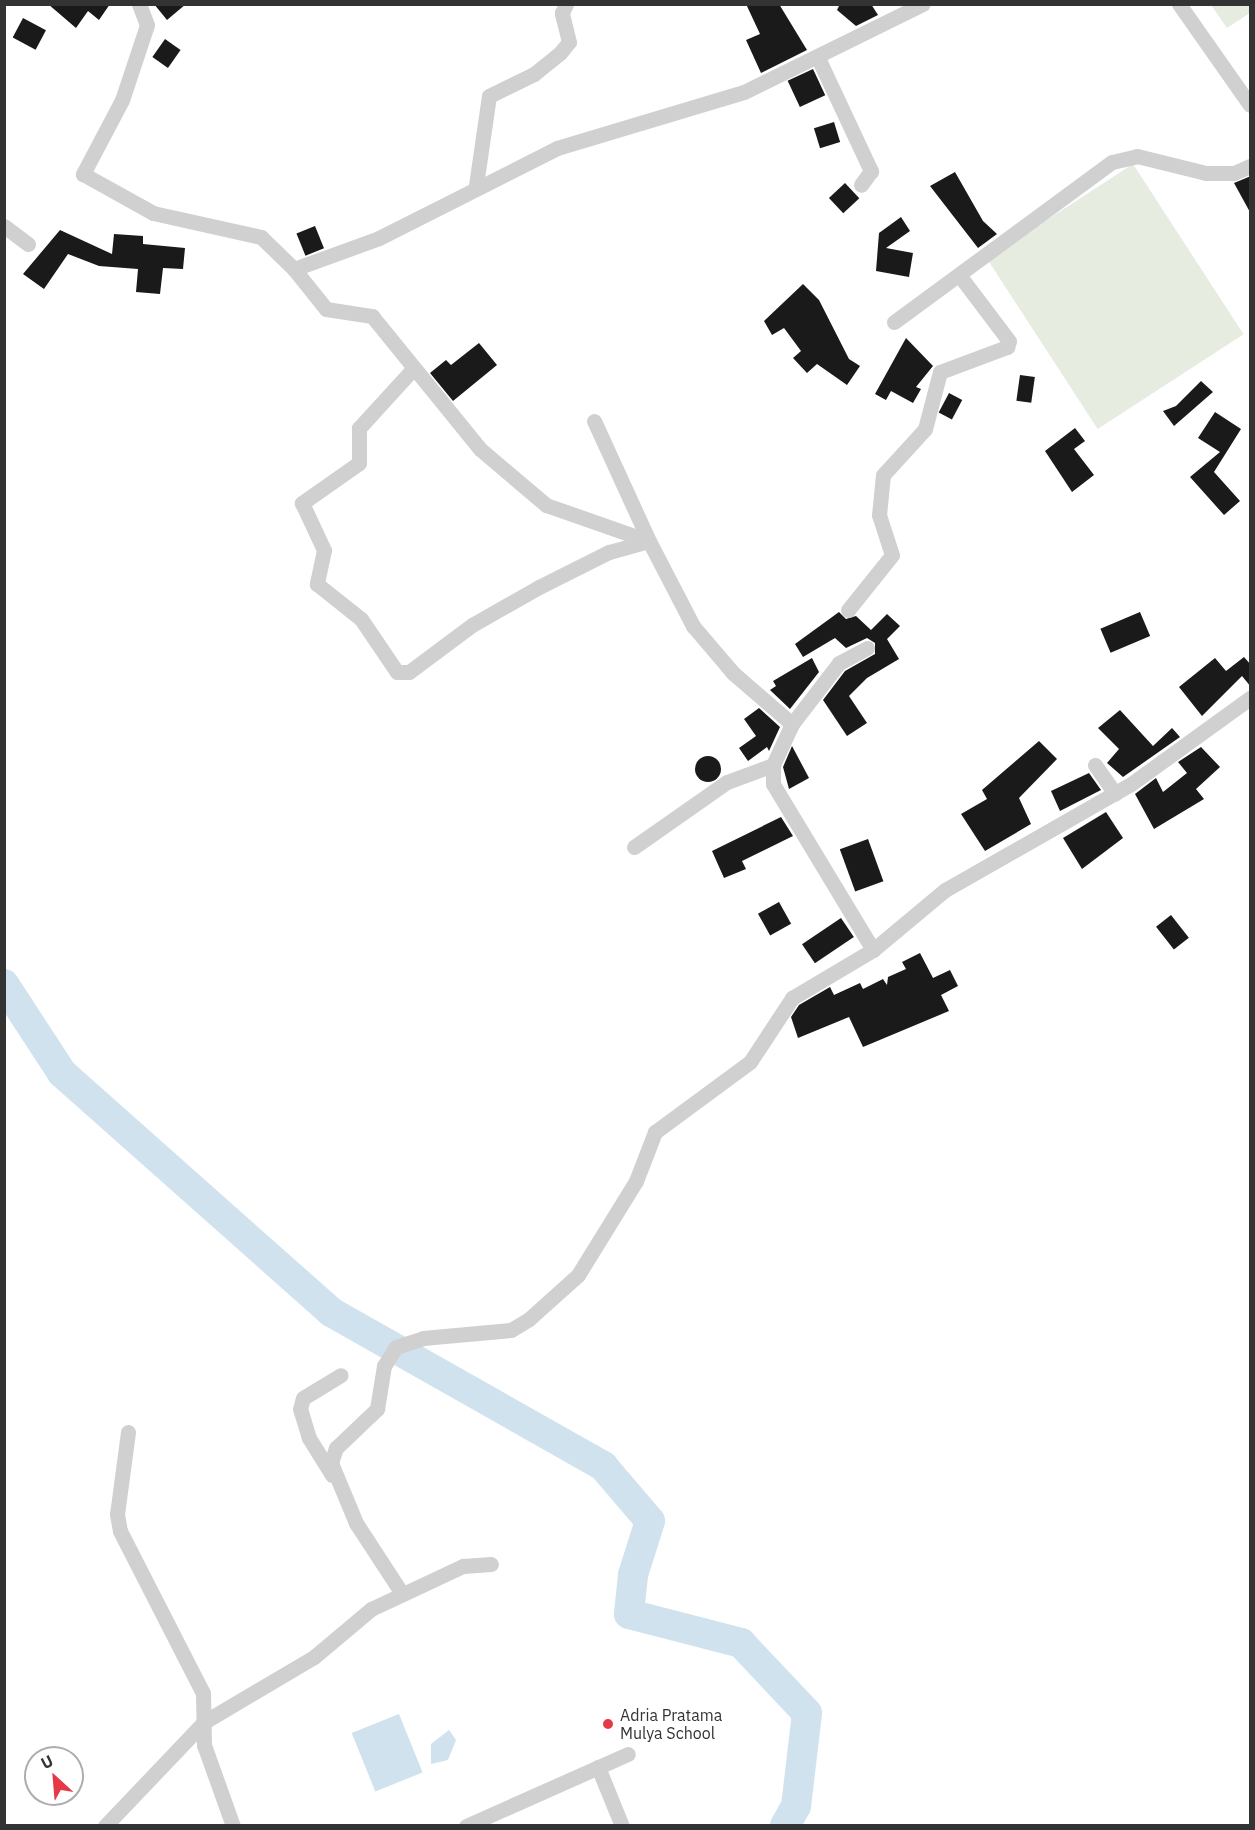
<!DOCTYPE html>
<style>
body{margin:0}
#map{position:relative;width:1255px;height:1830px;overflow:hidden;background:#fff;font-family:"IBM Plex Sans",sans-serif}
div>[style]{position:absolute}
.green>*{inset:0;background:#e6ecdf;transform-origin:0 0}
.water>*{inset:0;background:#cfe2ee;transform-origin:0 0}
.river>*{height:30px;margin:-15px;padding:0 15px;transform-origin:15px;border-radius:15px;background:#cfe2ee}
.building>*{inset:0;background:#1a1a1a;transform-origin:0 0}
.round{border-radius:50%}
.street>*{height:15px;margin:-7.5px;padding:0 7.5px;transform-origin:7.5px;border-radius:7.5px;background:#d0d0d0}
.dots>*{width:16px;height:16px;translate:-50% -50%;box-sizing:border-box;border:3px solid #fff;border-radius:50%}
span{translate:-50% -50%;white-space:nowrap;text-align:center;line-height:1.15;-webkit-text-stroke:6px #fff;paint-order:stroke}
.poi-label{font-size:16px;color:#333}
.left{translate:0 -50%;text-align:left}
.frame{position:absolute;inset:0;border:6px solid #333;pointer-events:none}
.north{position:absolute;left:24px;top:1746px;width:60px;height:60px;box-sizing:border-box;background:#fff;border:2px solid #adadad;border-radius:50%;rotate:334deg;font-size:16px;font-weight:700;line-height:24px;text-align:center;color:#333}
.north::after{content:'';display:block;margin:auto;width:21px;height:27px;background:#e63946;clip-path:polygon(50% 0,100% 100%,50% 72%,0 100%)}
</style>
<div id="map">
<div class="green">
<i style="clip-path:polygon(1211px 5px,1250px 5px,1250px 13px,1227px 28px)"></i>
<i style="left:1133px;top:164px;width:203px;height:174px;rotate:57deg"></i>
</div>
<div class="water">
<i style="left:399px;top:1714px;width:63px;height:51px;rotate:68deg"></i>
<i style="clip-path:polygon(449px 1730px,456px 1740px,448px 1760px,431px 1764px,431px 1744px)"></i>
</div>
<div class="river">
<i style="left:4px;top:984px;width:106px;rotate:56.9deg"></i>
<i style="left:62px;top:1073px;width:360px;rotate:41.6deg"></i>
<i style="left:331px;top:1312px;width:313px;rotate:29.5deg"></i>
<i style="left:603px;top:1466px;width:72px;rotate:49.5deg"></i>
<i style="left:650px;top:1521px;width:57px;rotate:107.5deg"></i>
<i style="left:633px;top:1575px;width:39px;rotate:96deg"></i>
<i style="left:629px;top:1614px;width:116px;rotate:14.5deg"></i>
<i style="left:741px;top:1643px;width:96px;rotate:46.7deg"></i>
<i style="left:807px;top:1713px;width:94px;rotate:96.7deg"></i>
<i style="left:796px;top:1806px;width:23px;rotate:119deg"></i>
</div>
<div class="building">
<i style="clip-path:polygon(48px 4px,110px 4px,99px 20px,88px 11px,76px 28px)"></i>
<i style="clip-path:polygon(154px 4px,186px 4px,167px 20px)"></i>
<i style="clip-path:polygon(746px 4px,779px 4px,807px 50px,761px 73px,746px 40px,760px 34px)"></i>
<i style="clip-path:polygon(840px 4px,871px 4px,878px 15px,856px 26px,837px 10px)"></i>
<i style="left:23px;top:18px;width:26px;height:22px;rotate:28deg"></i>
<i style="left:165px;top:39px;width:19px;height:22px;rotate:35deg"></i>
<i style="left:813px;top:69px;width:29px;height:28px;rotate:65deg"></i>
<i style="left:834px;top:122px;width:21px;height:21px;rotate:73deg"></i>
<i style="clip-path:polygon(955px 172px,983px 221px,997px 234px,978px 248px,930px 186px)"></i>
<i style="clip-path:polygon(1251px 176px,1251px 214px,1234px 183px)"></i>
<i style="left:845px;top:183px;width:21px;height:22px;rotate:47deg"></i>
<i style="clip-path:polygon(901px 217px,910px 231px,886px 248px,913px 253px,909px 277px,876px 271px,879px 233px)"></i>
<i style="left:315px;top:226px;width:24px;height:20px;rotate:68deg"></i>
<i style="clip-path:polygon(60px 230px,112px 254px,114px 234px,143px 236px,143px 244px,185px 248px,183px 269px,163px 268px,160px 294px,136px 292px,138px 269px,99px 266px,68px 254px,44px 289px,23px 274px)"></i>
<i style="clip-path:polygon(803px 284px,819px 300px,849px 359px,860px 366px,847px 385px,817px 364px,807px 373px,793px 358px,801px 351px,784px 328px,772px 335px,764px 321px)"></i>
<i style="clip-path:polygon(906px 338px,933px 366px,916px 387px,921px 389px,913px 403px,891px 391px,886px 400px,875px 394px)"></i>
<i style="clip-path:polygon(479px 343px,497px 365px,453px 401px,430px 373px,446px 360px,451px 365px)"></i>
<i style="left:1020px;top:375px;width:15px;height:26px;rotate:8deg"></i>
<i style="clip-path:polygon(1201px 381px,1213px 392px,1174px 426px,1163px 411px,1176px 406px)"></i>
<i style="left:949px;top:393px;width:15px;height:22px;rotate:28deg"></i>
<i style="clip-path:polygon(1215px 412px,1241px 429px,1214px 472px,1240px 501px,1224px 515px,1190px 477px,1220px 452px,1198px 438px)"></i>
<i style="clip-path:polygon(1075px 428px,1085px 441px,1074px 449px,1094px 475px,1072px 492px,1045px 451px)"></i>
<i style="clip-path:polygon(839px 612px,846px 619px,856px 616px,871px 630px,887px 614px,900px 626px,887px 639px,899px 659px,867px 678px,849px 696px,867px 723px,847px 736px,823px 700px,845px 671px,875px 654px,875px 643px,867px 638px,846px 648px,835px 638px,803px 657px,795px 644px)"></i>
<i style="left:1140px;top:612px;width:26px;height:43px;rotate:67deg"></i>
<i style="clip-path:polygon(1244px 657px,1251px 665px,1251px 687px,1242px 676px,1202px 716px,1179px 687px,1215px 658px,1226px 671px)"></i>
<i style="clip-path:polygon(812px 658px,819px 672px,790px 709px,770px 690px,776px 686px,773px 681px)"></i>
<i style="clip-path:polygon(759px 708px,780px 727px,769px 751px,767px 747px,748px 761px,739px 748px,756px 736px,744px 719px)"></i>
<i style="clip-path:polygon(1120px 710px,1153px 746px,1172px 728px,1180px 737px,1123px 777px,1107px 763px,1119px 749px,1098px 728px)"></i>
<i style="clip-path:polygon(1039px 741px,1057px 759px,1019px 798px,1031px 824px,985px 851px,961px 814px,987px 799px,982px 790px)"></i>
<i style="clip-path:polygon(792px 746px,809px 778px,789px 789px,783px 767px)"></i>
<i style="clip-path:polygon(1201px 747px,1220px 767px,1196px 789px,1204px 799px,1154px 829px,1135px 794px,1156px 778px,1163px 792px,1187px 773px,1178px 762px)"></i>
<i class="round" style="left:695px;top:756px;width:26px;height:26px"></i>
<i style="clip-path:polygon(1089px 773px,1101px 790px,1060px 811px,1051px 791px)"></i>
<i style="clip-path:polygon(1106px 812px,1123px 838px,1082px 869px,1063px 838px)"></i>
<i style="clip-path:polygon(781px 817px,793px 836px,742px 861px,746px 869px,724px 878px,712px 851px)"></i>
<i style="left:868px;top:839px;width:45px;height:30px;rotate:70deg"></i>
<i style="left:779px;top:902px;width:25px;height:24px;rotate:61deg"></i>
<i style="left:1171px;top:915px;width:29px;height:19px;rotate:52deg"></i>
<i style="left:841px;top:918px;width:23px;height:47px;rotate:56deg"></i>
<i style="clip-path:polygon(920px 953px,933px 978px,950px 970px,958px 986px,941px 995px,949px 1011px,863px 1047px,849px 1017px,798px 1038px,791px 1017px,799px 1005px,830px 987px,834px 995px,860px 983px,863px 989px,883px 979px,887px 985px,888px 977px,906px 969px,902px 962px)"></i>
</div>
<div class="street">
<i style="left:139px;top:4px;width:22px;rotate:69deg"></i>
<i style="left:147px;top:25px;width:79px;rotate:108.4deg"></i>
<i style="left:122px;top:100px;width:84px;rotate:117.8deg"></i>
<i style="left:83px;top:174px;width:80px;rotate:29.1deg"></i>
<i style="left:153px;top:213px;width:111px;rotate:12.5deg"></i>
<i style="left:261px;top:237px;width:46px;rotate:44.1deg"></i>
<i style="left:294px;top:269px;width:90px;rotate:-20deg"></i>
<i style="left:379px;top:238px;width:199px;rotate:-26.8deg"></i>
<i style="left:557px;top:148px;width:195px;rotate:-16.7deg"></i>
<i style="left:744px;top:92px;width:199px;rotate:-26.2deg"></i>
<i style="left:1179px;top:4px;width:123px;rotate:54.9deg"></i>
<i style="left:819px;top:60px;width:123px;rotate:64.9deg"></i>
<i style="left:871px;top:171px;width:17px;rotate:126deg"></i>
<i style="left:476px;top:185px;width:90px;rotate:-81.7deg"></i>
<i style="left:489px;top:96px;width:50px;rotate:-26.1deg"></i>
<i style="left:534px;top:74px;width:33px;rotate:-39deg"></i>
<i style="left:560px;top:53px;width:14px;rotate:-51deg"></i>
<i style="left:569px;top:42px;width:30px;rotate:-104deg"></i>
<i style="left:562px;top:13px;width:10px;rotate:-66deg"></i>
<i style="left:4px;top:226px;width:30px;rotate:37deg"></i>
<i style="left:294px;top:269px;width:51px;rotate:51.3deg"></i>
<i style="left:326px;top:309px;width:47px;rotate:8.7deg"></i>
<i style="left:372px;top:316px;width:171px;rotate:50.9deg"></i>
<i style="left:480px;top:449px;width:87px;rotate:40.3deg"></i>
<i style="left:546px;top:505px;width:109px;rotate:19.3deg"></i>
<i style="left:649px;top:541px;width:132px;rotate:-114.6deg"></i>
<i style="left:894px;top:322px;width:270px;rotate:-36.3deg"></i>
<i style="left:1112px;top:162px;width:26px;rotate:-13deg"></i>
<i style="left:1137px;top:156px;width:71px;rotate:13.8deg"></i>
<i style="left:1206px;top:173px;width:28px"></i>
<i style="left:1234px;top:173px;width:17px;rotate:-24deg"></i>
<i style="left:412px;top:370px;width:79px;rotate:132.4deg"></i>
<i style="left:359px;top:428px;width:35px;rotate:90deg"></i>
<i style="left:359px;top:463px;width:70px;rotate:144.9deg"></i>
<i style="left:302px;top:503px;width:52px;rotate:64.9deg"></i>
<i style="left:324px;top:550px;width:35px;rotate:102deg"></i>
<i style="left:317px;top:584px;width:56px;rotate:38.5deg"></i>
<i style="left:361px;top:619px;width:64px;rotate:55.8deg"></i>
<i style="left:397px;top:672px;width:12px"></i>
<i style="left:409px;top:672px;width:79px;rotate:-36.7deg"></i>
<i style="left:472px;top:625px;width:77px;rotate:-29.6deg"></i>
<i style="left:539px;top:587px;width:78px;rotate:-26.6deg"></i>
<i style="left:609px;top:552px;width:41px;rotate:-15.4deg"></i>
<i style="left:649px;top:541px;width:96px;rotate:62.6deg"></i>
<i style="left:693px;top:626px;width:62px;rotate:49.6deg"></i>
<i style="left:733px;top:673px;width:78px;rotate:40.8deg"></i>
<i style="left:848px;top:610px;width:70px;rotate:-51.3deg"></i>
<i style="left:892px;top:555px;width:42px;rotate:-108deg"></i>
<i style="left:879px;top:515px;width:40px;rotate:-84.3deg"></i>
<i style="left:883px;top:475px;width:62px;rotate:-47.6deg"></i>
<i style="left:925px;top:429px;width:59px;rotate:-75.3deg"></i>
<i style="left:940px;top:372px;width:72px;rotate:-20.5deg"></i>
<i style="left:1007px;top:347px;width:6px;rotate:-72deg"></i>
<i style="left:1009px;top:341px;width:83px;rotate:-127.1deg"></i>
<i style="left:867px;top:648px;width:32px;rotate:152deg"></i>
<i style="left:839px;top:663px;width:77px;rotate:127.6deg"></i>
<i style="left:792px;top:724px;width:45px;rotate:114.9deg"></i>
<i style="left:773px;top:765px;width:19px;rotate:90deg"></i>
<i style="left:773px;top:784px;width:194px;rotate:58.9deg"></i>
<i style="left:1095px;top:765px;width:35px;rotate:55deg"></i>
<i style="left:634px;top:847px;width:113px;rotate:-35deg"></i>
<i style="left:727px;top:782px;width:49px;rotate:-20.3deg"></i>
<i style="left:128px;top:1432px;width:83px;rotate:97.6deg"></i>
<i style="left:117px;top:1514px;width:17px;rotate:80deg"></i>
<i style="left:120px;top:1531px;width:182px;rotate:62.9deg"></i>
<i style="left:203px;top:1693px;width:52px;rotate:88.9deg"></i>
<i style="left:204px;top:1745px;width:86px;rotate:70.3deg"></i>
<i style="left:332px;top:1475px;width:44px;rotate:-121.9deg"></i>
<i style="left:309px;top:1438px;width:30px;rotate:-107deg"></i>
<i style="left:300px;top:1409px;width:11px;rotate:-75deg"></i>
<i style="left:303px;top:1398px;width:44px;rotate:-31.2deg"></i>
<i style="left:401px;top:1592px;width:82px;rotate:-123.1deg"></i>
<i style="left:356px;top:1523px;width:65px;rotate:-112.6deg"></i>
<i style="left:331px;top:1463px;width:16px;rotate:-72deg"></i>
<i style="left:336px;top:1448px;width:57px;rotate:-43.6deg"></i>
<i style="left:377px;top:1409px;width:44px;rotate:-80.8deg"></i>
<i style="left:384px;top:1366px;width:22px;rotate:-58deg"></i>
<i style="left:396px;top:1347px;width:28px;rotate:-18deg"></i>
<i style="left:423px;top:1338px;width:88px;rotate:-5.2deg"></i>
<i style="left:511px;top:1330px;width:21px;rotate:-31deg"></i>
<i style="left:529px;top:1319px;width:66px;rotate:-41.9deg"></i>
<i style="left:578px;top:1275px;width:110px;rotate:-58.3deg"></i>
<i style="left:636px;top:1181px;width:53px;rotate:-68.8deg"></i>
<i style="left:655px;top:1132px;width:118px;rotate:-36.4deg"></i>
<i style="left:750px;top:1062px;width:77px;rotate:-56.7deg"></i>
<i style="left:792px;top:998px;width:94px;rotate:-30.7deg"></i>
<i style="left:873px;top:950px;width:94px;rotate:-39.8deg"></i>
<i style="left:945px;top:890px;width:214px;rotate:-29.7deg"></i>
<i style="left:1131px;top:784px;width:147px;rotate:-35.9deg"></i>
<i style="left:598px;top:1767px;width:64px;rotate:67.9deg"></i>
<i style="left:105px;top:1826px;width:144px;rotate:-46.4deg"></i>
<i style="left:204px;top:1722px;width:128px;rotate:-30.6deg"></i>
<i style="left:314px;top:1657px;width:75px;rotate:-40.1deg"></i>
<i style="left:371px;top:1609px;width:102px;rotate:-25.1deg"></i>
<i style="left:463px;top:1566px;width:28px;rotate:-4deg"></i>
<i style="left:466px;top:1826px;width:177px;rotate:-24deg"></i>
</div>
<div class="dots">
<i style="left:608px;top:1724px;background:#e63946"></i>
</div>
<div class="poi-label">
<span class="left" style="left:620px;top:1724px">Adria Pratama<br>Mulya School</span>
</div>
<div class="frame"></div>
<div class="north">U</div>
</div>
